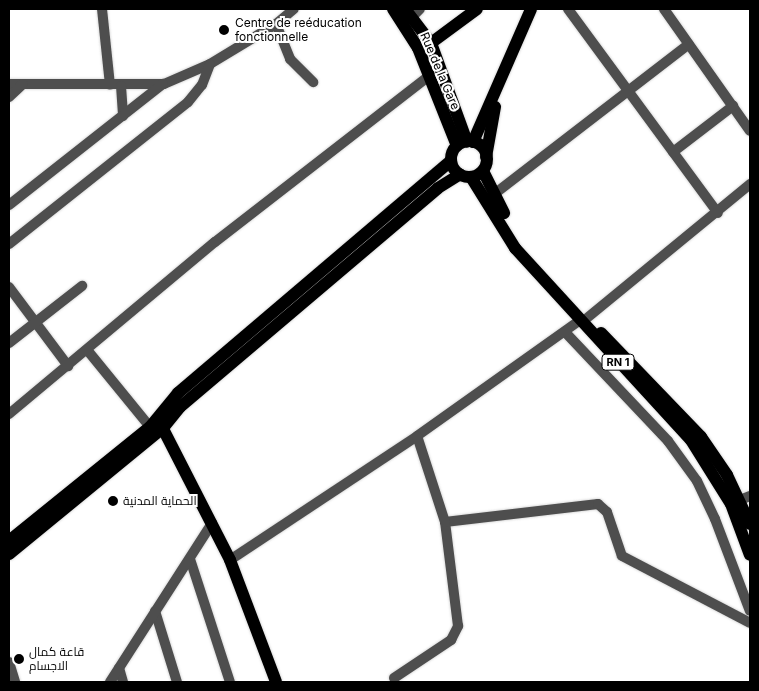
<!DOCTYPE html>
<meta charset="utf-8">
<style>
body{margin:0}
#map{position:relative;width:759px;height:691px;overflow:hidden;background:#fff;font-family:Inter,Cairo,sans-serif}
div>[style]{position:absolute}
.roads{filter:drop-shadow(0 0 1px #dbdbdb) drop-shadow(0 0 1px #dbdbdb)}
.minor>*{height:10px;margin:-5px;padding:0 5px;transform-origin:5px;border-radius:5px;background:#4e4e4e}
.major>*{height:12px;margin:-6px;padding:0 6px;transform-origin:6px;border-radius:6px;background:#000}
.major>.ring{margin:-6px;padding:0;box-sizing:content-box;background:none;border:12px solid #000;border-radius:50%}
.dots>*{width:14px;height:14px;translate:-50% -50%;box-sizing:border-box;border:2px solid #fff;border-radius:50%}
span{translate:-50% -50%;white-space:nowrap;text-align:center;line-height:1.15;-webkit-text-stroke:4px #fff;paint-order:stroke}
.shield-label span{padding:1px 4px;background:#fff;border:1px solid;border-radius:4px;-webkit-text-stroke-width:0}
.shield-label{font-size:11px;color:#000;font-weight:700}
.poi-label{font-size:12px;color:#000}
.left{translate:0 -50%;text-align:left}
.street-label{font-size:12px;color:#000}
.frame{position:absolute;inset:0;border:10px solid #000;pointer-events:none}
</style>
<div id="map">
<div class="roads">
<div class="minor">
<i style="left:102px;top:9px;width:76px;rotate:84deg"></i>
<i style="left:568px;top:9px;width:253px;rotate:53.7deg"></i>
<i style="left:664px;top:9px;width:149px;rotate:54.8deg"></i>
<i style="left:412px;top:17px;width:11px;rotate:-45deg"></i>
<i style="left:276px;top:24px;width:38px;rotate:68deg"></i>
<i style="left:290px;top:59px;width:33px;rotate:45deg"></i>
<i style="left:9px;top:84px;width:155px"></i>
<i style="left:164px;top:84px;width:50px;rotate:-23.5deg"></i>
<i style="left:210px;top:64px;width:77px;rotate:-31.2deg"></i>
<i style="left:276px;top:24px;width:23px;rotate:-40deg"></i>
<i style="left:121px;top:86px;width:30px;rotate:86deg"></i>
<i style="left:9px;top:97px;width:19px;rotate:-43deg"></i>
<i style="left:673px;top:152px;width:76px;rotate:-37.5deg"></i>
<i style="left:493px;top:195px;width:247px;rotate:-37.6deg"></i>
<i style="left:9px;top:205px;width:196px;rotate:-38.2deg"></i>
<i style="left:9px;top:244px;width:228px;rotate:-38.4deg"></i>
<i style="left:188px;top:102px;width:22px;rotate:-51deg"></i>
<i style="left:202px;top:85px;width:22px;rotate:-69deg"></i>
<i style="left:9px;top:287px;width:99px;rotate:53.2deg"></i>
<i style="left:587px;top:318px;width:211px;rotate:-39.4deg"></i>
<i style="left:565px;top:332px;width:150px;rotate:46.6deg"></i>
<i style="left:668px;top:441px;width:49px;rotate:54.1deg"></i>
<i style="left:697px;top:481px;width:42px;rotate:64.7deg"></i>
<i style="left:715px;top:519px;width:98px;rotate:69.2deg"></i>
<i style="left:9px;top:343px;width:93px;rotate:-38deg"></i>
<i style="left:88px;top:351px;width:98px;rotate:50.8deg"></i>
<i style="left:9px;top:414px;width:268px;rotate:-39.9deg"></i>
<i style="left:215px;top:242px;width:272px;rotate:-37.8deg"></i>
<i style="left:740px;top:500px;width:11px;rotate:-22deg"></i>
<i style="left:445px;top:522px;width:154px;rotate:-6.7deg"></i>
<i style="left:598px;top:504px;width:12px;rotate:42deg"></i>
<i style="left:607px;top:512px;width:46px;rotate:71.2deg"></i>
<i style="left:622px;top:556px;width:144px;rotate:27.6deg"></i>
<i style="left:190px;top:559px;width:129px;rotate:72deg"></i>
<i style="left:230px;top:560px;width:224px;rotate:-33.5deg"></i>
<i style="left:417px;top:436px;width:199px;rotate:-35.4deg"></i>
<i style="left:155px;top:611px;width:74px;rotate:72.8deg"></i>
<i style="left:9px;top:662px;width:21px;rotate:73deg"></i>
<i style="left:119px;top:668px;width:15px;rotate:74deg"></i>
<i style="left:394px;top:678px;width:69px;rotate:-33.7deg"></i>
<i style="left:451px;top:640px;width:16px;rotate:-63deg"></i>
<i style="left:458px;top:626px;width:105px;rotate:-97.1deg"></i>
<i style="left:445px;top:522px;width:90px;rotate:-108deg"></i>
<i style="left:110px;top:682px;width:189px;rotate:-57.3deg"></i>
</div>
<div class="major">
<i style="left:393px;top:9px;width:46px;rotate:57.3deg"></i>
<i style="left:418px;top:48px;width:105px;rotate:68.3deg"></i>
<i style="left:405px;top:9px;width:43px;rotate:52.6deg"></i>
<i style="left:431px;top:43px;width:105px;rotate:70deg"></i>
<i style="left:431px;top:43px;width:57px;rotate:-36.5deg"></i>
<i class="ring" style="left:451px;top:141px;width:24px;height:24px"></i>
<i style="left:473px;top:142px;width:145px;rotate:-66.4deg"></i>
<i style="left:486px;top:157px;width:51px;rotate:-79.8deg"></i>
<i style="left:483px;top:171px;width:47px;rotate:63.4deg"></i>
<i style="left:471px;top:177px;width:84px;rotate:58.2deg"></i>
<i style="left:515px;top:248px;width:260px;rotate:47.5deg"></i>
<i style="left:691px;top:440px;width:75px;rotate:58deg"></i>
<i style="left:731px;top:504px;width:54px;rotate:69.6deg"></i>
<i style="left:601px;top:333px;width:144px;rotate:46.1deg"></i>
<i style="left:701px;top:437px;width:46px;rotate:55.6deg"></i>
<i style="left:727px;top:475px;width:54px;rotate:64.9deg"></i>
<i style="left:159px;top:421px;width:156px;rotate:62.9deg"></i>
<i style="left:230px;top:560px;width:130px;rotate:69.3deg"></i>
<i style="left:9px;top:541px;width:181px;rotate:-39deg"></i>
<i style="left:150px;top:427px;width:44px;rotate:-50.5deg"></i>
<i style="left:178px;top:393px;width:358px;rotate:-40.4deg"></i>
<i style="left:9px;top:554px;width:199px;rotate:-39.3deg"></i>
<i style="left:163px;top:428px;width:27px;rotate:-51deg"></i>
<i style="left:180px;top:407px;width:338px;rotate:-40.3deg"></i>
<i style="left:438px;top:188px;width:26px;rotate:-32deg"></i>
</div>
</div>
<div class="dots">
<i style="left:224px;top:30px;background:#000"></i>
<i style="left:113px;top:501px;background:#000"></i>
<i style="left:19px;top:659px;background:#000"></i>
</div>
<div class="shield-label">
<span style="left:618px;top:362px">RN 1</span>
</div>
<div class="poi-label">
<span class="left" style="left:235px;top:30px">Centre de reéducation<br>fonctionnelle</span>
<span class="left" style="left:123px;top:501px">الحماية المدنية</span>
<span class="left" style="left:29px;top:659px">قاعة كمال<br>الاجسام</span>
</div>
<div class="street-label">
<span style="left:440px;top:71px;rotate:67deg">Rue de la Gare</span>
</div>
<div class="frame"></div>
</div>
